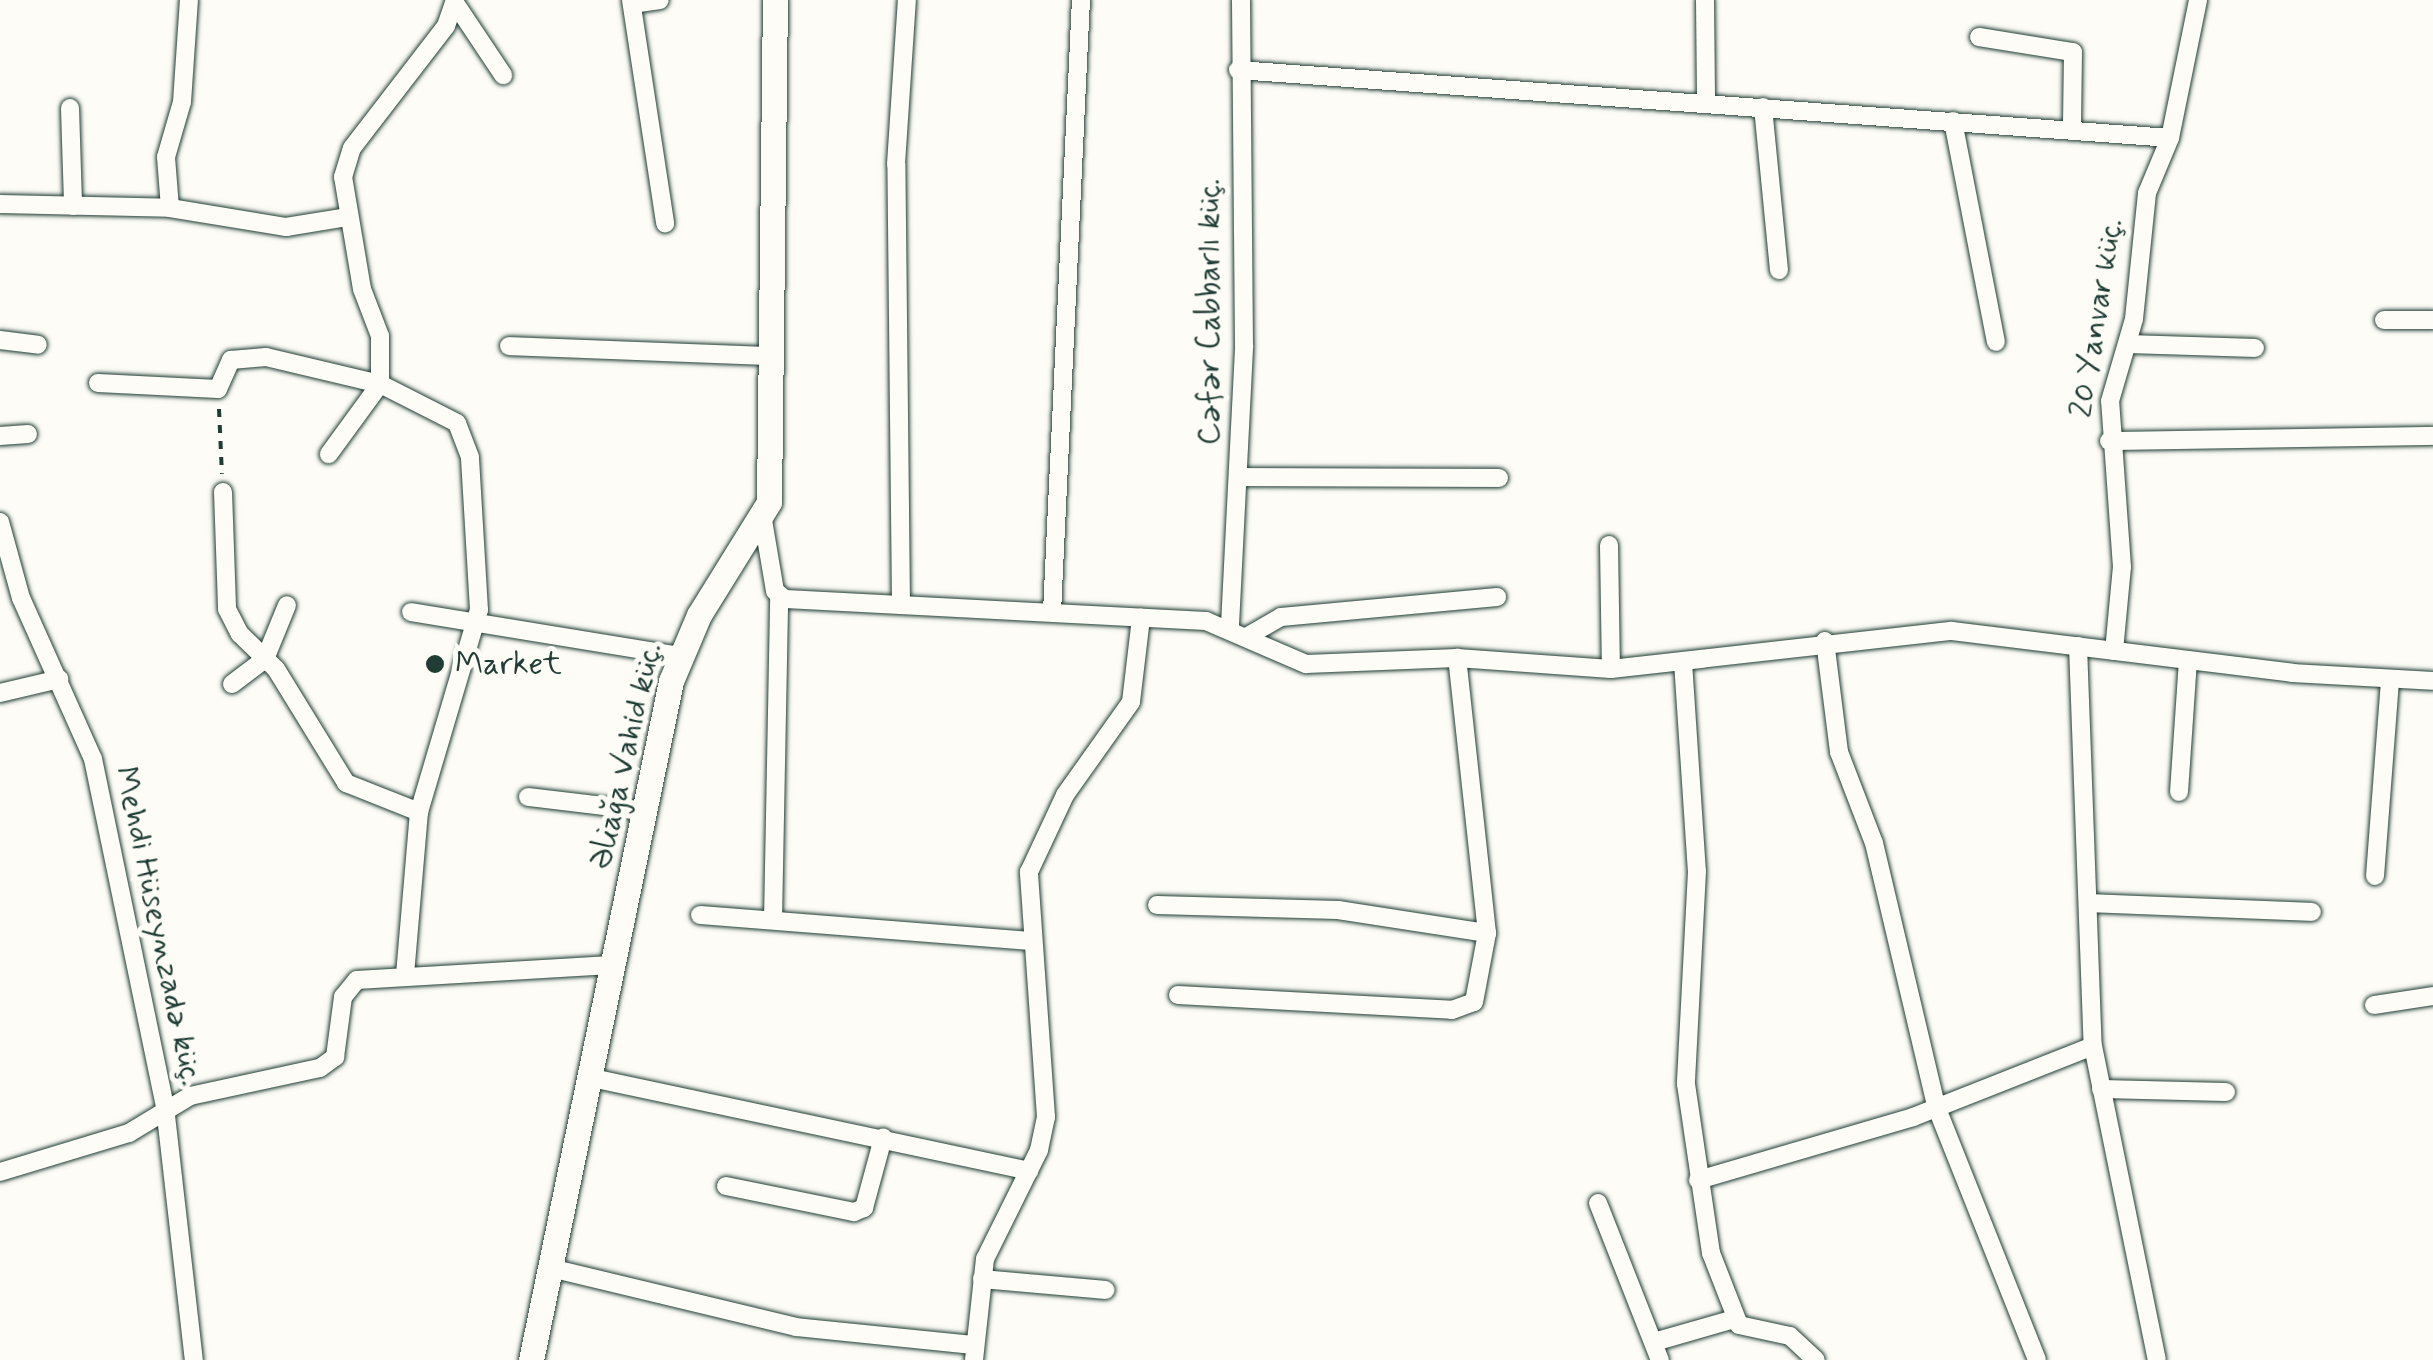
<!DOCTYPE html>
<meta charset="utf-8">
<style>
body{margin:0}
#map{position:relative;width:2433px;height:1360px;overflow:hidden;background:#fdfcf7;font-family:Mynerve,sans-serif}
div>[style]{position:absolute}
.path>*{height:4px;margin-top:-2px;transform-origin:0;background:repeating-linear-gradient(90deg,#1f3d34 0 8px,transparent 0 16px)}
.roads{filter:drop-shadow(0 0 2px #1f3d34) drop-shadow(0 0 2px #1f3d34)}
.street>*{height:18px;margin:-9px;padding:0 9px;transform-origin:9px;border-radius:9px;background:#fdfcf7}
.secondary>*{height:25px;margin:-12.5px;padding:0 12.5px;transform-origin:12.5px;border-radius:12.5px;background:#fdfcf7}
.dots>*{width:28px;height:28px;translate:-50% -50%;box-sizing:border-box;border:5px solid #fdfcf7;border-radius:50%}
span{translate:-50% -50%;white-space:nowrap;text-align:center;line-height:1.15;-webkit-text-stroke:10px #fdfcf7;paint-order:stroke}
.street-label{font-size:32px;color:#1f3d34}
.poi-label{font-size:32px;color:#1f3d34}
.left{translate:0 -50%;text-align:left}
</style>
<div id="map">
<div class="path">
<i style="left:219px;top:409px;width:65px;rotate:87.4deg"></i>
</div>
<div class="roads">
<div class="street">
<i style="left:631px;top:0;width:226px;rotate:81.3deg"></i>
<i style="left:1705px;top:0;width:103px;rotate:89.4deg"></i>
<i style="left:455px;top:3px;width:87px;rotate:56.3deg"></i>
<i style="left:632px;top:4px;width:28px;rotate:-8deg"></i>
<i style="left:1979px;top:37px;width:95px;rotate:9.1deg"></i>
<i style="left:2073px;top:52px;width:75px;rotate:90.8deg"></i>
<i style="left:1238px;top:70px;width:934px;rotate:4.17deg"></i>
<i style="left:1763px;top:107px;width:164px;rotate:84.4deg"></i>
<i style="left:70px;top:108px;width:98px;rotate:88.2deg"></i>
<i style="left:1953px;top:121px;width:225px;rotate:79deg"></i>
<i style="left:0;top:204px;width:170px;rotate:1.3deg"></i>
<i style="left:170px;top:208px;width:118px;rotate:9.3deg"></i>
<i style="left:286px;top:227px;width:63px;rotate:-9.2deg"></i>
<i style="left:170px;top:208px;width:51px;rotate:-94.5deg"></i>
<i style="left:166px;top:157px;width:57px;rotate:-73.8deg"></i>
<i style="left:182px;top:102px;width:102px;rotate:-86.1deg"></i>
<i style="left:2384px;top:320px;width:49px"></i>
<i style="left:0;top:340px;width:38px;rotate:7deg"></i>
<i style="left:2129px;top:344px;width:126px;rotate:1.8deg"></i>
<i style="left:509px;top:346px;width:262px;rotate:2.2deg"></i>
<i style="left:98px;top:383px;width:120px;rotate:2.9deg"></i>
<i style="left:218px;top:389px;width:32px;rotate:-66deg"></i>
<i style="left:231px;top:360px;width:35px;rotate:-5deg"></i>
<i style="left:266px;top:357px;width:117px;rotate:13.3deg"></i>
<i style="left:380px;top:384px;width:87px;rotate:126.1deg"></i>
<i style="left:0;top:436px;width:28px;rotate:-4deg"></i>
<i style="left:2109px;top:441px;width:324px;rotate:-0.9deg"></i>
<i style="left:1238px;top:477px;width:261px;rotate:0.2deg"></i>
<i style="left:223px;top:492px;width:117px;rotate:88deg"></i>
<i style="left:227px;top:609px;width:28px;rotate:63deg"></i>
<i style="left:240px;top:634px;width:50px;rotate:44.2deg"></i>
<i style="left:276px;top:669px;width:134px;rotate:58.4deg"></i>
<i style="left:346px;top:783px;width:79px;rotate:21.7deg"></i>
<i style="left:763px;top:520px;width:72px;rotate:80.4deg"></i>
<i style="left:775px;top:591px;width:13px;rotate:39deg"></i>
<i style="left:785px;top:599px;width:422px;rotate:3deg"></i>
<i style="left:1206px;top:621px;width:109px;rotate:23.3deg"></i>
<i style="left:1306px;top:664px;width:151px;rotate:-2.3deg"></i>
<i style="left:1457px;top:658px;width:154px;rotate:4.1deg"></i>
<i style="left:1611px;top:669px;width:343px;rotate:-6.4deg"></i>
<i style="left:1952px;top:631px;width:343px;rotate:7deg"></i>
<i style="left:2292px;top:673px;width:141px;rotate:3.2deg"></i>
<i style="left:0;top:522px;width:79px;rotate:74.6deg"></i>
<i style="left:21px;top:598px;width:176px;rotate:65.9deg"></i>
<i style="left:93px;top:759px;width:355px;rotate:78.3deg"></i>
<i style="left:165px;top:1107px;width:255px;rotate:83.5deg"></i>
<i style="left:1609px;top:545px;width:124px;rotate:89.1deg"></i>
<i style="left:901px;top:605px;width:441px;rotate:-90.6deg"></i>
<i style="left:896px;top:164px;width:164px;rotate:-86.2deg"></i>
<i style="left:411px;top:612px;width:272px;rotate:9.3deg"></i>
<i style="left:1052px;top:612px;width:613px;rotate:-87.29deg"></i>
<i style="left:1230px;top:625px;width:280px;rotate:-87.1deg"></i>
<i style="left:1244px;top:345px;width:345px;rotate:-90.5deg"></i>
<i style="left:1248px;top:636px;width:38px;rotate:-30deg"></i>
<i style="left:1281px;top:617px;width:217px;rotate:-5.3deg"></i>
<i style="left:1825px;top:641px;width:112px;rotate:82.8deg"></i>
<i style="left:1839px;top:752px;width:97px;rotate:69deg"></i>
<i style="left:1874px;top:843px;width:270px;rotate:76.7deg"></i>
<i style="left:1936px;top:1106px;width:273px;rotate:68.3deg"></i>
<i style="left:2078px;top:646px;width:400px;rotate:87.9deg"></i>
<i style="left:2093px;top:1046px;width:320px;rotate:78.5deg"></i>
<i style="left:2114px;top:651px;width:84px;rotate:-84.6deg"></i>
<i style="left:2122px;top:567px;width:166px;rotate:-94.1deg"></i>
<i style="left:2110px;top:401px;width:85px;rotate:-73.7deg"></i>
<i style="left:2134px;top:319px;width:127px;rotate:-84.1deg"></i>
<i style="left:2147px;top:193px;width:60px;rotate:-67.3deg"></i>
<i style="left:2170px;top:138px;width:141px;rotate:-78.5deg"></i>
<i style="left:1683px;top:662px;width:209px;rotate:86.2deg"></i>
<i style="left:1697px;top:871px;width:213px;rotate:93deg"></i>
<i style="left:1686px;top:1084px;width:171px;rotate:81.6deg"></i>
<i style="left:1711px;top:1253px;width:77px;rotate:68.7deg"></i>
<i style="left:1739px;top:1325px;width:52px;rotate:12.2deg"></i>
<i style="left:1790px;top:1336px;width:35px;rotate:43deg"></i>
<i style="left:232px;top:684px;width:41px;rotate:-37.1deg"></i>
<i style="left:265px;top:659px;width:58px;rotate:-67.8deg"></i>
<i style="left:0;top:693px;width:61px;rotate:-13.3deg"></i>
<i style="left:2179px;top:792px;width:132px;rotate:-86.1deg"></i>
<i style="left:528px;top:797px;width:118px;rotate:6.8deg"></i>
<i style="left:2375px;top:876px;width:195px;rotate:-85.6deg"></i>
<i style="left:2090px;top:903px;width:222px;rotate:2.3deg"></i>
<i style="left:1157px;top:905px;width:181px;rotate:1.6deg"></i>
<i style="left:1338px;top:910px;width:151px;rotate:8.8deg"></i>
<i style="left:700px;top:915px;width:329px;rotate:4.5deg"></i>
<i style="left:773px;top:920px;width:324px;rotate:-88.9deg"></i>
<i style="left:405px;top:975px;width:164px;rotate:-85.1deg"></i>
<i style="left:419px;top:812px;width:211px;rotate:-73.5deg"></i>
<i style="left:479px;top:610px;width:153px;rotate:-93.4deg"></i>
<i style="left:470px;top:457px;width:36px;rotate:-111deg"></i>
<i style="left:457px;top:423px;width:86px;rotate:-153.1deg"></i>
<i style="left:380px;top:384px;width:48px;rotate:-90deg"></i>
<i style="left:380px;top:336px;width:50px;rotate:-111deg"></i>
<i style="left:362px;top:289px;width:114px;rotate:-99.6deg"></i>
<i style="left:343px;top:177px;width:30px;rotate:-73deg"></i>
<i style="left:352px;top:148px;width:154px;rotate:-52.4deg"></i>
<i style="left:446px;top:26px;width:28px;rotate:-71deg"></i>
<i style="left:1178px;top:995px;width:274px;rotate:3.1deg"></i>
<i style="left:1452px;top:1010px;width:23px;rotate:-20deg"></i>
<i style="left:1474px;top:1002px;width:70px;rotate:-79.3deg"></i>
<i style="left:1487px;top:933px;width:277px;rotate:-96.2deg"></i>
<i style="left:2374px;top:1005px;width:60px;rotate:-8.7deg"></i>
<i style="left:592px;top:1078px;width:447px;rotate:12deg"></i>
<i style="left:2101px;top:1089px;width:125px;rotate:1.4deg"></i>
<i style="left:0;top:1172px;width:135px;rotate:-16.8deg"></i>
<i style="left:129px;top:1133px;width:71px;rotate:-31.2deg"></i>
<i style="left:190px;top:1096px;width:133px;rotate:-12.2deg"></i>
<i style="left:320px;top:1068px;width:19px;rotate:-36deg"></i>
<i style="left:335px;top:1057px;width:61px;rotate:-82.4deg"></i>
<i style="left:343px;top:997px;width:22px;rotate:-51deg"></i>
<i style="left:357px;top:980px;width:254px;rotate:-3.4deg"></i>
<i style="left:1698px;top:1180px;width:224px;rotate:-16.3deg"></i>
<i style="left:1913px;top:1117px;width:193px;rotate:-21.5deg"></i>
<i style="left:726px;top:1186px;width:131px;rotate:11.5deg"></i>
<i style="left:854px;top:1212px;width:11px;rotate:-22deg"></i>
<i style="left:864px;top:1208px;width:73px;rotate:-74.8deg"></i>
<i style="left:1598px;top:1203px;width:169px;rotate:68.5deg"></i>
<i style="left:551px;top:1268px;width:252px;rotate:13.5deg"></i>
<i style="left:796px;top:1327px;width:179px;rotate:5.8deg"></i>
<i style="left:982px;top:1279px;width:124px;rotate:5.1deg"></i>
<i style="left:1654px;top:1342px;width:83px;rotate:-16deg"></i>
<i style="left:974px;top:1360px;width:102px;rotate:-83.8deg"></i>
<i style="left:985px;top:1259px;width:122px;rotate:-63.6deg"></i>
<i style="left:1039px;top:1150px;width:34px;rotate:-78deg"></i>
<i style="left:1046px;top:1117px;width:246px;rotate:-94deg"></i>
<i style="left:1029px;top:872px;width:85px;rotate:-64.9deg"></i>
<i style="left:1065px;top:795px;width:114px;rotate:-54.6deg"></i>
<i style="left:1131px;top:702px;width:85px;rotate:-83.2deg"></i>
</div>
<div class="secondary">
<i style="left:531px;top:1360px;width:693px;rotate:-78.35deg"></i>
<i style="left:671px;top:681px;width:72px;rotate:-67deg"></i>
<i style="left:699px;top:615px;width:133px;rotate:-58.2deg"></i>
<i style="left:769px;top:502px;width:502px;rotate:-89.32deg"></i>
</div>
</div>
<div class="dots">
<i style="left:435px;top:664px;background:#1f3d34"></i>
</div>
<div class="street-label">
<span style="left:1210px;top:312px;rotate:-90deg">Cəfər Cabbarlı küç.</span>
<span style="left:2097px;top:318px;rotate:-81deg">20 Yanvar küç.</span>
<span style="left:626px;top:756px;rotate:-77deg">Əliağa Vahid küç.</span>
<span style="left:158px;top:926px;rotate:78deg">Mehdi Hüseynzadə küç.</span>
</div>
<div class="poi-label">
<span class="left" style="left:455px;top:664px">Market</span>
</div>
</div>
